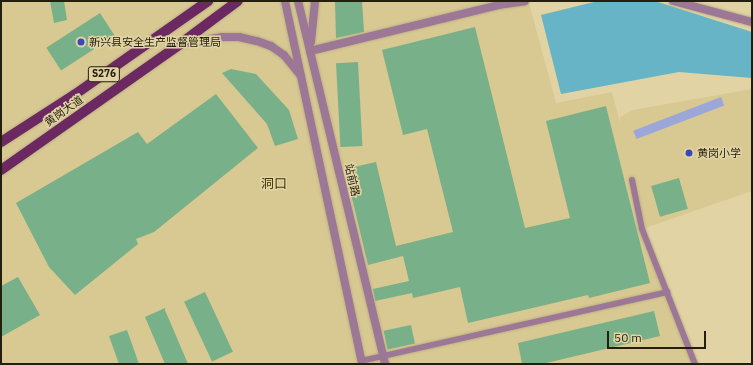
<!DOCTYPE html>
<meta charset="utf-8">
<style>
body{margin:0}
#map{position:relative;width:753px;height:365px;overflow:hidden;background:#e1d3a4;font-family:"IBM Plex Sans","Noto Sans SC",sans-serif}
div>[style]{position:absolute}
.built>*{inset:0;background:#d8c891}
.green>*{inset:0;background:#9ba7d8;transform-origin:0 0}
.water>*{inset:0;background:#66b4c5}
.building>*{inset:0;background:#78b089;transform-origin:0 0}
.roads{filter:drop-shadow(0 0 1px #bbaf86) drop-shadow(0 0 1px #bbaf86)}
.service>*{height:6px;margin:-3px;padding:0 3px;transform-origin:3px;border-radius:3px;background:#9d7796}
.minor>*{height:8px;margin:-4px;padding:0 4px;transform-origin:4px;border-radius:4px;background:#9d7796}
.tertiary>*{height:8px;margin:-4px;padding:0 4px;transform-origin:4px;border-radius:4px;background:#9d7796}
.primary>*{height:10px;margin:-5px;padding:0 5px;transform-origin:5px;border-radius:5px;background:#6b2861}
.dots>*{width:11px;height:11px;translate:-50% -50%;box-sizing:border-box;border:2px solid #e1d3a4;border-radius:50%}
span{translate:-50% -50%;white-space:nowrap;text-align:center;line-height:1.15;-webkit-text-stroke:3px #e1d3a4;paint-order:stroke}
.shield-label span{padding:1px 3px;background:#e1d3a4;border:1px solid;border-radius:3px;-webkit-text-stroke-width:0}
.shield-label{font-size:10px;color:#241f0c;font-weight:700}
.poi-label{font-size:11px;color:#241f0c}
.left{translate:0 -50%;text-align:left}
.street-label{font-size:11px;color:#241f0c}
.quarter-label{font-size:13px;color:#433607}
.frame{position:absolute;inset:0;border:2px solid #241f0c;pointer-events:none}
.scale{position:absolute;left:607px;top:331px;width:99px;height:18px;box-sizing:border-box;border:2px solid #241f0c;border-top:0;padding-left:5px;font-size:12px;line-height:14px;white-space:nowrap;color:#241f0c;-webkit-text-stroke:3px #e1d3a4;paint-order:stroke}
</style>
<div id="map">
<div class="built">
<i style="clip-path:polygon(1px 1px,490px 1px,492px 9px,529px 3px,556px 103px,612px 92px,620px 123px,620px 117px,633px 110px,752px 89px,752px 191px,642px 229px,695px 364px,1px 364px)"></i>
</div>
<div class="green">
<i style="left:721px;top:97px;width:9px;height:94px;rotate:69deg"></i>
</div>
<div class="water">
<i style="clip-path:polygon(598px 1px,655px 1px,752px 32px,752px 78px,679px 72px,561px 94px,541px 15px)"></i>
</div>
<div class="building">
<i style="clip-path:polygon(50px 1px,64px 1px,67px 20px,54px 23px)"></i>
<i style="clip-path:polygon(335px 1px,362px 1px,364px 32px,336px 38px)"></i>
<i style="left:100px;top:13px;width:27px;height:64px;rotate:57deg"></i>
<i style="clip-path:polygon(475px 27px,525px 228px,570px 218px,546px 121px,606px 106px,650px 283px,589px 298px,588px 295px,468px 323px,460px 287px,413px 298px,412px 293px,375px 301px,373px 289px,409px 281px,403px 256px,368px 265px,345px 169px,376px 162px,396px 246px,453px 232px,427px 129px,403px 135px,382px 50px)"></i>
<i style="left:358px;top:62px;width:84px;height:22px;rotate:87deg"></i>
<i style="clip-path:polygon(231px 69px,256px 74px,289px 110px,298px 139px,275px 146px,267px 124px,222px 73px)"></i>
<i style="clip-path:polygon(216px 94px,258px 148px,154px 232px,136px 239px,138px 244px,75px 295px,49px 267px,16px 203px,138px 132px,147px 144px)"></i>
<i style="left:679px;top:178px;width:32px;height:29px;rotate:74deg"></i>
<i style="clip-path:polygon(18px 277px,40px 315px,1px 337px,1px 286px)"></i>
<i style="left:205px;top:292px;width:66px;height:23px;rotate:65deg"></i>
<i style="clip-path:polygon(165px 308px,165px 310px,188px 364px,165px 364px,145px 317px)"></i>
<i style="clip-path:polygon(654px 311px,660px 336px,542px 364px,522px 364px,518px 343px)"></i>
<i style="left:411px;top:325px;width:19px;height:28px;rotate:78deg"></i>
<i style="clip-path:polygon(127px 330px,139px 364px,119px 364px,109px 336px)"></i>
</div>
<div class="roads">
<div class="service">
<i style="left:632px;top:180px;width:50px;rotate:78.5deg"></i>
<i style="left:642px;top:229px;width:145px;rotate:68.6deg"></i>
<i style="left:361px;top:361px;width:314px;rotate:-12.7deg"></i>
</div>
<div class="minor">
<i style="left:673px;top:1px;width:82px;rotate:14.9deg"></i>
<i style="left:310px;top:51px;width:194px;rotate:-13.7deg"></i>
<i style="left:498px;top:5px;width:27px;rotate:-8deg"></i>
</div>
<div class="tertiary">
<i style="left:285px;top:1px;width:371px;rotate:78deg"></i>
<i style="left:298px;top:1px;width:373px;rotate:76.5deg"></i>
<i style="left:311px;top:42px;width:41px;rotate:-84.4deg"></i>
<i style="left:181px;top:44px;width:42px;rotate:-9.7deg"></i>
<i style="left:222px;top:37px;width:17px"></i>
<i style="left:239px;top:37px;width:18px;rotate:13deg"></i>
<i style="left:257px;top:41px;width:15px;rotate:20deg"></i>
<i style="left:271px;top:46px;width:16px;rotate:35deg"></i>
<i style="left:284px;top:55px;width:27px;rotate:51deg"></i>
</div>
<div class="primary">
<i style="left:1px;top:142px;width:87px;rotate:-32.8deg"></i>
<i style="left:74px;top:95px;width:164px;rotate:-35deg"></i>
<i style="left:1px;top:170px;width:219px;rotate:-35.1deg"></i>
<i style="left:180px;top:44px;width:72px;rotate:-36.6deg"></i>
</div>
</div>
<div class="dots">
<i style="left:81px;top:42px;background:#3d46ba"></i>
<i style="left:689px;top:153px;background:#3d46ba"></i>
</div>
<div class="shield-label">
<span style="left:104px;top:74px">S276</span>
</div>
<div class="poi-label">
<span class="left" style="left:89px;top:42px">新兴县安全生产监督管理局</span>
<span class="left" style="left:697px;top:153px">黄岗小学</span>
</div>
<div class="street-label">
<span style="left:64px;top:111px;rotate:-35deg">黄岗大道</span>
<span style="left:352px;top:180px;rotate:77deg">站前路</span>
</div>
<div class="quarter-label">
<span style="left:274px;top:184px">洞口</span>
</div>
<div class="frame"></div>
<div class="scale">50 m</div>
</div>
